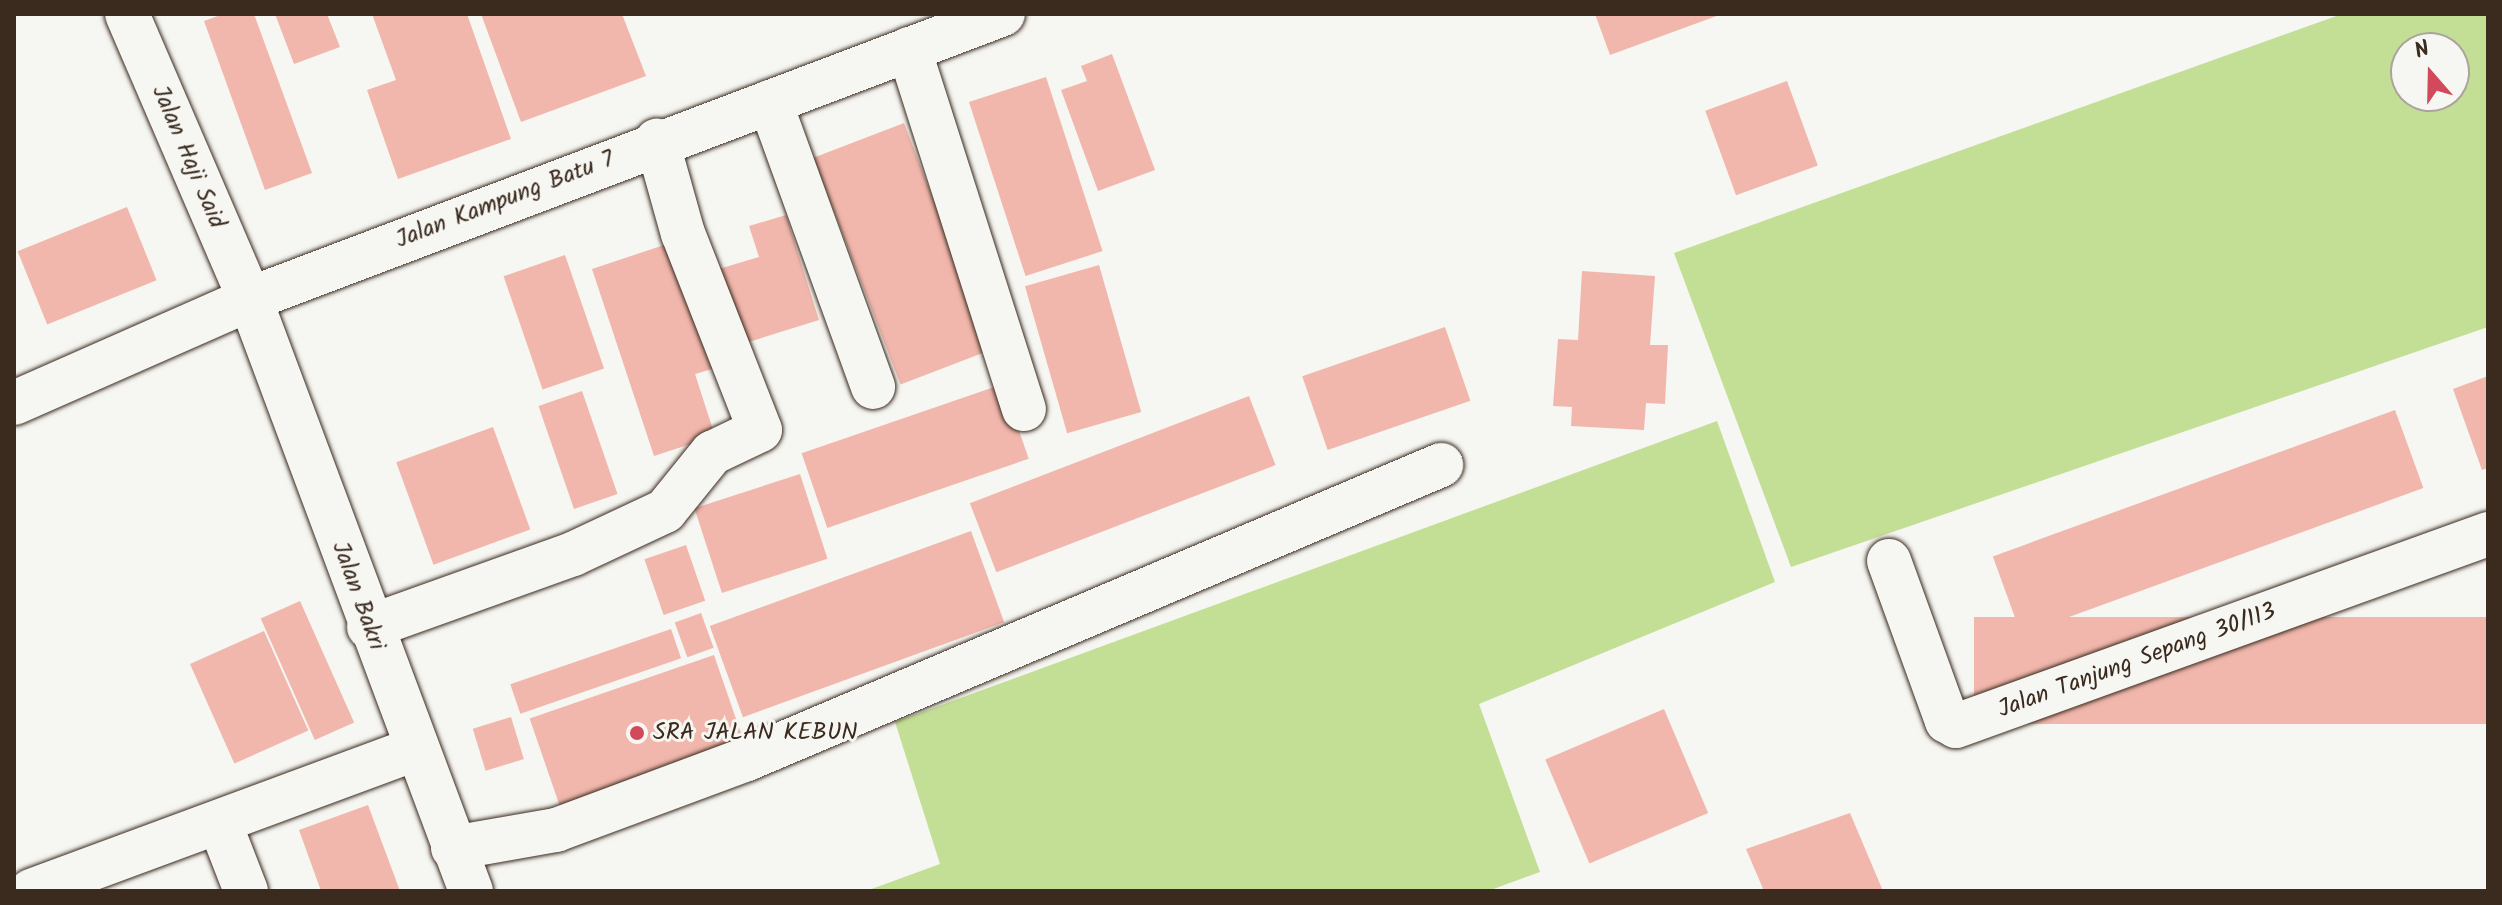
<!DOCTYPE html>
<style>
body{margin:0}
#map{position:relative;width:2502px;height:905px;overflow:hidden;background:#f6f6f2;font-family:Kalam,sans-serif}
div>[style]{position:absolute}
.green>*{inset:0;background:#c3df96}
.building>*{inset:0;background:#f1b7ac;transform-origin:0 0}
.roads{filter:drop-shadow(0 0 2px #3b2a1e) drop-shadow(0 0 2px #3b2a1e)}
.minor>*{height:44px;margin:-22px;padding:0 22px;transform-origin:22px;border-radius:22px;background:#f6f6f2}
.dots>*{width:22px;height:22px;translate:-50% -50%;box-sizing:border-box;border:4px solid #f6f6f2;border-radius:50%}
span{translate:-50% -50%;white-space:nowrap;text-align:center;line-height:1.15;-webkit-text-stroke:6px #f6f6f2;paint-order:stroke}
.street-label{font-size:24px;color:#3b2a1e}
.poi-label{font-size:24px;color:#3b2a1e}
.left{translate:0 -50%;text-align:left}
.frame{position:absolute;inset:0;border:16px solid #3b2a1e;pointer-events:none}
.north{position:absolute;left:2390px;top:32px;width:80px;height:80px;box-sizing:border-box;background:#f6f6f2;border:2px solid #aba49d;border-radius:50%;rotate:340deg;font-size:22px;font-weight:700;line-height:32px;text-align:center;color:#3b2a1e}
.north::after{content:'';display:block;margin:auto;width:28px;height:36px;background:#d1495b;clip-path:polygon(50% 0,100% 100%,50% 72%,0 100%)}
</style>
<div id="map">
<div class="green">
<i style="clip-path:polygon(evenodd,2342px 14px,2488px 14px,2488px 327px,1791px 567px,1674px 253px,2342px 14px,2406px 48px,2454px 48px,2454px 96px,2406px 96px,2406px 48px)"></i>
<i style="clip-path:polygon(1717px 421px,1775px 582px,1479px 704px,1540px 872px,1488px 891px,866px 891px,940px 864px,895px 722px)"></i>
</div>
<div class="building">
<i style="clip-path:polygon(223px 14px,254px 14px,312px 173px,265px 190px,204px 21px)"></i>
<i style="clip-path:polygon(275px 14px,327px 14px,340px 47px,294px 64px)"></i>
<i style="clip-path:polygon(372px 14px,467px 14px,511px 139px,398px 179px,367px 90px,396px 80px)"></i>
<i style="clip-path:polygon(481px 14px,622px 14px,646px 76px,521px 122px)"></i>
<i style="clip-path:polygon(1595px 14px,1722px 14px,1610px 55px)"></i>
<i style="clip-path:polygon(1112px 54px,1155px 170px,1098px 191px,1061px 90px,1087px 81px,1081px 66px)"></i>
<i style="left:1046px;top:77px;width:183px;height:81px;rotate:72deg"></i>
<i style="left:1787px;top:81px;width:90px;height:87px;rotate:70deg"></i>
<i style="left:904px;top:123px;width:243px;height:97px;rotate:69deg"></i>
<i style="left:127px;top:207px;width:79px;height:118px;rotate:68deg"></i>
<i style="clip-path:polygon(786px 215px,819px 320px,736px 346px,712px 271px,759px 257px,749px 226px)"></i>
<i style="clip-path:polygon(676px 241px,719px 367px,695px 374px,715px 436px,654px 456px,592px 269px)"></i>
<i style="left:565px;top:255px;width:120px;height:65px;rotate:71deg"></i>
<i style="left:1099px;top:265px;width:153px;height:77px;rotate:74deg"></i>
<i style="clip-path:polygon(1582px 271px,1655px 276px,1650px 345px,1668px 345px,1665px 404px,1646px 403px,1644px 430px,1571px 426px,1572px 407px,1553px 406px,1558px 339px,1578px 340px)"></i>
<i style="left:1445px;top:327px;width:78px;height:151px;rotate:71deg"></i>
<i style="clip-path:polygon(2488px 376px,2488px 468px,2482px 470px,2453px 389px)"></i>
<i style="left:1003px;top:384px;width:79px;height:213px;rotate:71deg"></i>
<i style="left:582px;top:391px;width:109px;height:46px;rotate:71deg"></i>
<i style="left:1249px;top:396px;width:74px;height:299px;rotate:69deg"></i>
<i style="left:2395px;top:410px;width:83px;height:428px;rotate:70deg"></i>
<i style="left:493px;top:427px;width:109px;height:103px;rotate:70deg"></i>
<i style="left:800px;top:474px;width:89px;height:111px;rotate:72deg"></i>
<i style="left:971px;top:531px;width:97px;height:278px;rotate:70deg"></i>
<i style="left:686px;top:545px;width:59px;height:44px;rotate:71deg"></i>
<i style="left:300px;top:601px;width:133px;height:43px;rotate:66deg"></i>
<i style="left:701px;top:613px;width:37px;height:28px;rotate:70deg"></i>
<i style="left:2488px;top:617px;width:107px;height:514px;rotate:90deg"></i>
<i style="left:671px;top:629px;width:31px;height:170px;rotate:71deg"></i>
<i style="left:264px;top:631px;width:109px;height:81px;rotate:66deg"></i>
<i style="left:714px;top:655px;width:99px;height:195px;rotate:71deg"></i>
<i style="left:1664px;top:709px;width:113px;height:129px;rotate:67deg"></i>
<i style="left:511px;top:717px;width:44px;height:40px;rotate:73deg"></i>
<i style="clip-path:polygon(368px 805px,400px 891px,321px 891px,299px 830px)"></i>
<i style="clip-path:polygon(1850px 813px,1883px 891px,1764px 891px,1746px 849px)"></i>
</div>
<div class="roads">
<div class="minor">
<i style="left:127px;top:14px;width:310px;rotate:66.7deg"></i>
<i style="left:250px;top:299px;width:632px;rotate:69.53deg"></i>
<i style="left:909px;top:49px;width:378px;rotate:72.3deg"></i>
<i style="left:770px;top:102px;width:303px;rotate:70.1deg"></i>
<i style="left:14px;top:403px;width:258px;rotate:-23.8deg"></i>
<i style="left:250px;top:299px;width:805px;rotate:-20.73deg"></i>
<i style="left:1889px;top:561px;width:170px;rotate:70.1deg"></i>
<i style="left:1947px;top:721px;width:10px;rotate:29deg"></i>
<i style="left:1956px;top:726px;width:566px;rotate:-19.84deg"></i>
<i style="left:369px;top:627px;width:217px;rotate:-19.7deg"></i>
<i style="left:573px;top:554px;width:102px;rotate:-25.1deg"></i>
<i style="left:665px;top:511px;width:75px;rotate:-51deg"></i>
<i style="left:712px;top:453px;width:53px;rotate:-25.6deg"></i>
<i style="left:760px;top:430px;width:211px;rotate:-111.4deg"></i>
<i style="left:683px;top:234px;width:97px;rotate:-105.6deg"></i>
<i style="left:220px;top:824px;width:72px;rotate:68.8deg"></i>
<i style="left:453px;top:848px;width:105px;rotate:-9.9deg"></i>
<i style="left:556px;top:830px;width:204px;rotate:-20.4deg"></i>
<i style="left:747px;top:759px;width:754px;rotate:-22.96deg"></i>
<i style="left:31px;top:891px;width:408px;rotate:-20.3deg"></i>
</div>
</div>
<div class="dots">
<i style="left:637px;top:733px;background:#d1495b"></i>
</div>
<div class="street-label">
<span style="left:188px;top:157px;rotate:67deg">Jalan Haji Said</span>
<span style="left:505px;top:200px;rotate:-21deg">Jalan Kampung Batu 7</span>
<span style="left:358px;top:596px;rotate:70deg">Jalan Bakri</span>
<span style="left:2137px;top:661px;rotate:-20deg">Jalan Tanjung Sepang 30/113</span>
</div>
<div class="poi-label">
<span class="left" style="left:653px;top:733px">SRA JALAN KEBUN</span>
</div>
<div class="frame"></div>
<div class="north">N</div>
</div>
